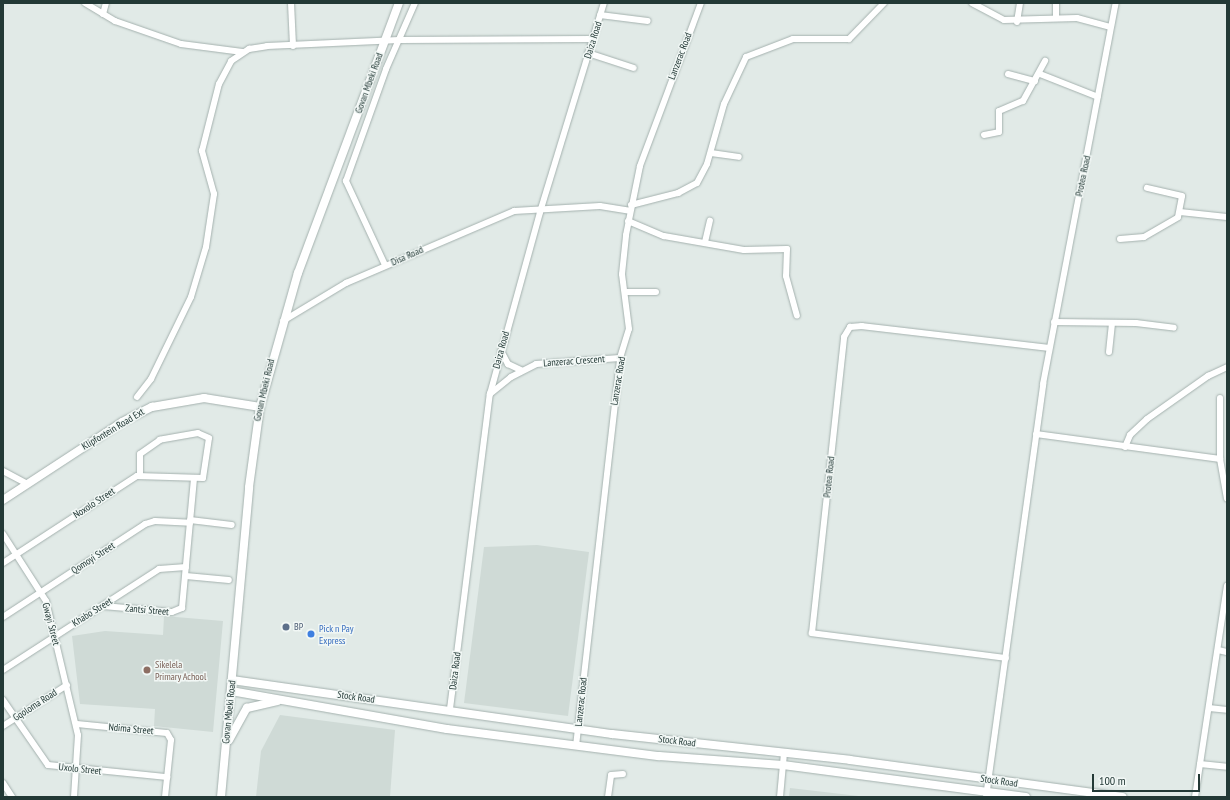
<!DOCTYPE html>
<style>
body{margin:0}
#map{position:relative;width:1230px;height:800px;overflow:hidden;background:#e1eae7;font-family:"PT Sans Narrow",sans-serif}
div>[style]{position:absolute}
.built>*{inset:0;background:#cfdad6}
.roads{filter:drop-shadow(0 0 1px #a4b1ae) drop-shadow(0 0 1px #a4b1ae)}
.street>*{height:6px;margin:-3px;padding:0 3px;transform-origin:3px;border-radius:3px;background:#fff}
.secondary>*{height:8px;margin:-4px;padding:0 4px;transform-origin:4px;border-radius:4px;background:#fff}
.dots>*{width:11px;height:11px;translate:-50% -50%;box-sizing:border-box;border:2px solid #f1f7f5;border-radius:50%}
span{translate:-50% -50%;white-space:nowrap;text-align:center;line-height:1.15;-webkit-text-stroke:3px #f1f7f5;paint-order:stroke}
.street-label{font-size:10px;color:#233936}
.service-label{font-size:10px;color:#4e5e75}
.left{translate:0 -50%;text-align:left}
.shop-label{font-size:10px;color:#366cbe}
.education-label{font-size:10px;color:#785e54}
.frame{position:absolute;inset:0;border:4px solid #233936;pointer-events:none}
.scale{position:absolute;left:1092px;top:774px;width:108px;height:18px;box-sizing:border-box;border:2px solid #233936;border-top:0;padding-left:5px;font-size:12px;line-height:14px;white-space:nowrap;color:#233936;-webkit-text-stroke:3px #f1f7f5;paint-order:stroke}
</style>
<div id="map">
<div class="built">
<i style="clip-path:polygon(537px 545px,589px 552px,568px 716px,464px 703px,484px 547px)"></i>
<i style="clip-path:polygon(164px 616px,223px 621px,213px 732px,154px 726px,155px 709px,80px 704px,72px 636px,105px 631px,163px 635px)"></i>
<i style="clip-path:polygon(280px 715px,395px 730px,390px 797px,256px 797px,261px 751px)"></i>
<i style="clip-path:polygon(790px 788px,867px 797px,789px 797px)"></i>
</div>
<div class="roads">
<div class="street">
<i style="left:85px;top:3px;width:35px;rotate:31deg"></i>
<i style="left:115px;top:21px;width:70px;rotate:19.2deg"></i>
<i style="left:181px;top:44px;width:62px;rotate:7.5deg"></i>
<i style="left:291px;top:3px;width:43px;rotate:87.3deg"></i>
<i style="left:972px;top:3px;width:36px;rotate:28deg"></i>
<i style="left:1004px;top:20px;width:73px;rotate:-1.6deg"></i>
<i style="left:1077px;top:18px;width:34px;rotate:15deg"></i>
<i style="left:1056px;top:3px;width:15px;rotate:90deg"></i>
<i style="left:103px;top:14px;width:11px;rotate:-75deg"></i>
<i style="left:600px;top:15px;width:48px;rotate:7.1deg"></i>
<i style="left:1017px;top:22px;width:19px;rotate:-81deg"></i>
<i style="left:588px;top:53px;width:48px;rotate:18.1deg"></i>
<i style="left:1008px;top:74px;width:28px;rotate:15deg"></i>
<i style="left:1040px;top:74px;width:62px;rotate:21.6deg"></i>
<i style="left:984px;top:135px;width:15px;rotate:-11deg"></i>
<i style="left:999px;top:132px;width:21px;rotate:-90deg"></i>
<i style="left:999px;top:111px;width:26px;rotate:-23deg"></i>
<i style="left:1023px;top:101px;width:46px;rotate:-61.2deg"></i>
<i style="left:711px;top:153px;width:28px;rotate:8deg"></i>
<i style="left:631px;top:205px;width:49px;rotate:-14.3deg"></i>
<i style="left:678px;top:193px;width:21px;rotate:-28deg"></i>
<i style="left:697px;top:183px;width:21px;rotate:-62deg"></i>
<i style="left:707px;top:164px;width:62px;rotate:-74.2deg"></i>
<i style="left:724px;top:104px;width:52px;rotate:-64.9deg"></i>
<i style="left:746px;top:57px;width:50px;rotate:-21deg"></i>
<i style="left:793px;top:39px;width:56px"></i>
<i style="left:849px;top:39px;width:50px;rotate:-45.8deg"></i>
<i style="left:1180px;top:212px;width:47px;rotate:6.1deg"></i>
<i style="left:628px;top:221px;width:39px;rotate:23deg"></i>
<i style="left:664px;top:236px;width:81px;rotate:9.9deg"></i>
<i style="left:744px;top:250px;width:43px;rotate:-1.3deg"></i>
<i style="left:787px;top:249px;width:27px;rotate:92deg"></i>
<i style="left:786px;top:276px;width:41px;rotate:74.6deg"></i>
<i style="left:1120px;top:239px;width:24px;rotate:-5deg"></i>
<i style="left:1144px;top:237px;width:39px;rotate:-30deg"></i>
<i style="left:1178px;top:217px;width:21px;rotate:-79deg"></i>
<i style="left:1182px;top:196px;width:36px;rotate:-167deg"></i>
<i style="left:705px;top:242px;width:22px;rotate:-77deg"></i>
<i style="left:385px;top:265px;width:93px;rotate:-114.9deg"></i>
<i style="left:346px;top:181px;width:119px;rotate:-70.3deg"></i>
<i style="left:386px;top:69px;width:72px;rotate:-66.3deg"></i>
<i style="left:626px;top:292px;width:30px"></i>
<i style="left:283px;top:321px;width:74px;rotate:-31.1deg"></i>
<i style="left:346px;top:283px;width:183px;rotate:-23.2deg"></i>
<i style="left:514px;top:211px;width:86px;rotate:-3.3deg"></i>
<i style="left:600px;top:206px;width:30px;rotate:9deg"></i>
<i style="left:1054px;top:322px;width:82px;rotate:0.7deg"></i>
<i style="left:1136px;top:323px;width:38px;rotate:7deg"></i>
<i style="left:501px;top:351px;width:15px;rotate:62deg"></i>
<i style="left:508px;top:364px;width:14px;rotate:25deg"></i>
<i style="left:1109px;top:352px;width:27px;rotate:-84deg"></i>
<i style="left:490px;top:394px;width:27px;rotate:-39deg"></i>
<i style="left:511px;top:377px;width:28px;rotate:-27deg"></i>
<i style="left:536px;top:364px;width:84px;rotate:-4.1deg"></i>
<i style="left:137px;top:397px;width:23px;rotate:-52deg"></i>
<i style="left:151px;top:379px;width:91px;rotate:-64deg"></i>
<i style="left:191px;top:297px;width:52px;rotate:-73.3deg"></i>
<i style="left:206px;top:247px;width:54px;rotate:-81.4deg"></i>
<i style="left:214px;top:194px;width:45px;rotate:-105.6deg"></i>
<i style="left:202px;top:151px;width:69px;rotate:-75.8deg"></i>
<i style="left:219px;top:84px;width:26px;rotate:-62deg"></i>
<i style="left:231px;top:61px;width:22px;rotate:-34deg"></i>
<i style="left:249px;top:49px;width:18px;rotate:-9deg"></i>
<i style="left:267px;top:46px;width:132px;rotate:-2.6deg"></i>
<i style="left:399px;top:40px;width:194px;rotate:-0.3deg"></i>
<i style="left:1220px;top:398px;width:61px;rotate:90deg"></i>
<i style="left:1220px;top:459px;width:40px;rotate:80deg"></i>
<i style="left:1036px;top:434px;width:186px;rotate:7.7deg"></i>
<i style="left:1125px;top:447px;width:13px;rotate:-67deg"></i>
<i style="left:1130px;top:435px;width:23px;rotate:-43deg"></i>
<i style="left:1147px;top:419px;width:75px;rotate:-35.2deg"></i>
<i style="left:1208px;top:376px;width:21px;rotate:-25deg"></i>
<i style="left:3px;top:471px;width:27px;rotate:28deg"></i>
<i style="left:190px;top:520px;width:42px;rotate:6.8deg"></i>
<i style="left:3px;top:534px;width:80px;rotate:57.3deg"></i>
<i style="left:46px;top:601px;width:138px;rotate:76.6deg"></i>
<i style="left:78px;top:735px;width:62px;rotate:93.7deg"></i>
<i style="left:3px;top:563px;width:160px;rotate:-33deg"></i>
<i style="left:137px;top:476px;width:66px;rotate:1.7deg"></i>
<i style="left:203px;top:478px;width:40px;rotate:-81.5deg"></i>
<i style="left:209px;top:438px;width:12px;rotate:-156deg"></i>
<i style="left:198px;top:433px;width:39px;rotate:170deg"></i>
<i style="left:160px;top:440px;width:24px;rotate:145deg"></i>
<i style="left:140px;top:454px;width:20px;rotate:90deg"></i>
<i style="left:186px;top:576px;width:43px;rotate:5.3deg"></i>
<i style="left:103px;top:606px;width:69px;rotate:5deg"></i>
<i style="left:172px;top:612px;width:11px;rotate:-22deg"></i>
<i style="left:182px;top:608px;width:130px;rotate:-84.7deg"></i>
<i style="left:3px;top:617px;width:170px;rotate:-33.2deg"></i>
<i style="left:145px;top:524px;width:10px;rotate:-17deg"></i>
<i style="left:155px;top:521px;width:35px;rotate:3deg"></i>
<i style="left:1218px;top:650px;width:9px;rotate:13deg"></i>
<i style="left:1006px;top:658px;width:196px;rotate:-172.7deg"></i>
<i style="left:812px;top:633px;width:298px;rotate:-83.8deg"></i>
<i style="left:844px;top:337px;width:12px;rotate:-59deg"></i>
<i style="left:850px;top:327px;width:12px;rotate:-5deg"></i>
<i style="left:862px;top:326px;width:188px;rotate:6.7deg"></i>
<i style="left:3px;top:670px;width:186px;rotate:-32.9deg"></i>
<i style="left:159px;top:569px;width:27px;rotate:-4deg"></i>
<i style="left:3px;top:700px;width:79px;rotate:55.3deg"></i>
<i style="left:48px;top:765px;width:120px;rotate:5.8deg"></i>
<i style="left:1209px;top:708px;width:18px;rotate:6deg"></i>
<i style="left:450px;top:709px;width:318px;rotate:-82.8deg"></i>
<i style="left:490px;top:394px;width:189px;rotate:-74.6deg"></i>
<i style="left:540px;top:212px;width:219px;rotate:-73deg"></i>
<i style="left:77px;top:724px;width:90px;rotate:5.7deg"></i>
<i style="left:167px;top:733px;width:8px;rotate:60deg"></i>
<i style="left:171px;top:740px;width:57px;rotate:96deg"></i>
<i style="left:3px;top:726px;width:76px;rotate:-32.6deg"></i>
<i style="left:576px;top:746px;width:390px;rotate:-83.5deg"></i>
<i style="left:620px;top:358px;width:30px;rotate:-73deg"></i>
<i style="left:629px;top:329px;width:55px;rotate:-97.3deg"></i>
<i style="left:622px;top:274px;width:39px;rotate:-84deg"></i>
<i style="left:626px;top:235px;width:70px;rotate:-78.5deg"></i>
<i style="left:640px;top:166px;width:174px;rotate:-69.5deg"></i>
<i style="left:1200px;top:764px;width:27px;rotate:6deg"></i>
<i style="left:3px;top:783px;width:17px;rotate:57deg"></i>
<i style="left:608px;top:797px;width:22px;rotate:-82deg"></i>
<i style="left:611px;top:775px;width:12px;rotate:-5deg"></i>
<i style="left:780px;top:797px;width:44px;rotate:-84.8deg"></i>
<i style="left:986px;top:797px;width:417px;rotate:-82.1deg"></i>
<i style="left:1043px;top:384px;width:388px;rotate:-79.2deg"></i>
<i style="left:1195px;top:797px;width:214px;rotate:-81.4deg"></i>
</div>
<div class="secondary">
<i style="left:3px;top:500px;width:142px;rotate:-33.2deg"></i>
<i style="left:122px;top:422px;width:34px;rotate:-27deg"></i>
<i style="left:152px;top:407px;width:53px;rotate:-9.8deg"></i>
<i style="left:204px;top:398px;width:57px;rotate:9.1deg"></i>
<i style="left:232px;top:680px;width:384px;rotate:8.1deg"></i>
<i style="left:612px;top:734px;width:239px;rotate:6.2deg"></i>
<i style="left:850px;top:760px;width:275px;rotate:7.7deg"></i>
<i style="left:231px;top:691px;width:219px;rotate:10deg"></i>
<i style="left:447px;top:729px;width:214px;rotate:7.3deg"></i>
<i style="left:659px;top:756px;width:124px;rotate:4.2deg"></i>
<i style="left:783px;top:765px;width:245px;rotate:7.5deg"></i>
<i style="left:229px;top:740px;width:37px;rotate:-61deg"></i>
<i style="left:247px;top:708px;width:31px;rotate:-13deg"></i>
<i style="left:221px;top:797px;width:311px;rotate:-84.8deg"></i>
<i style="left:249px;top:487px;width:81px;rotate:-82.2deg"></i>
<i style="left:260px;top:407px;width:139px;rotate:-74.2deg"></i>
<i style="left:298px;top:273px;width:288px;rotate:-69.5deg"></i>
</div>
</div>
<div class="dots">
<i style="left:286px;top:627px;background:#5c6f8a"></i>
<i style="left:311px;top:634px;background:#3f7fe0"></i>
<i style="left:147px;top:670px;background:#8d6e63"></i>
</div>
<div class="street-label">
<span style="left:593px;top:40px;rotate:-73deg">Daiza Road</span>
<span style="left:680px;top:56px;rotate:-69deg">Lanzerac Road</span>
<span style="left:369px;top:83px;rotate:-70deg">Govan Mbeki Road</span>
<span style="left:1083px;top:176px;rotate:-78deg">Protea Road</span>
<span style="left:407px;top:256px;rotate:-24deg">Disa Road</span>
<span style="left:501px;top:350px;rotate:-75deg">Daiza Road</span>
<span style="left:574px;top:361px;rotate:-4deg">Lanzerac Crescent</span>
<span style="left:618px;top:381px;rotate:-81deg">Lanzerac Road</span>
<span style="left:264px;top:390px;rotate:-77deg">Govan Mbeki Road</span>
<span style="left:113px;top:429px;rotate:-31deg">Klipfontein Road Ext</span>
<span style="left:829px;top:477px;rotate:-84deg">Protea Road</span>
<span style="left:94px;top:503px;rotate:-33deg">Noxolo Street</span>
<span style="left:93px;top:558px;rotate:-33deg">Qomoyi Street</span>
<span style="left:147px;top:610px;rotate:5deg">Zantsi Street</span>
<span style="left:92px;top:612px;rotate:-32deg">Khabo Street</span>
<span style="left:51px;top:624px;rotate:75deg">Gwayi Street</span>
<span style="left:455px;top:671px;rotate:-83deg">Daiza Road</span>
<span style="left:356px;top:697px;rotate:8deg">Stock Road</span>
<span style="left:581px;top:702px;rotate:-84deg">Lanzerac Road</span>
<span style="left:35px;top:705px;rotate:-33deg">Gqoloma Road</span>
<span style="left:229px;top:712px;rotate:-84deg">Govan Mbeki Road</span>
<span style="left:131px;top:729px;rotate:5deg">Ndima Street</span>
<span style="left:677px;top:741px;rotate:7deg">Stock Road</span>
<span style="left:80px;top:769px;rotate:6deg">Uxolo Street</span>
<span style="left:999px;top:781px;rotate:8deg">Stock Road</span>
</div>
<div class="service-label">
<span class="left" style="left:294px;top:627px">BP</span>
</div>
<div class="shop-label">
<span class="left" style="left:319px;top:634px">Pick n Pay<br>Express</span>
</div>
<div class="education-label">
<span class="left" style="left:155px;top:670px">Sikelela<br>Primary Achool</span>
</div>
<div class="frame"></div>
<div class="scale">100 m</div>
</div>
